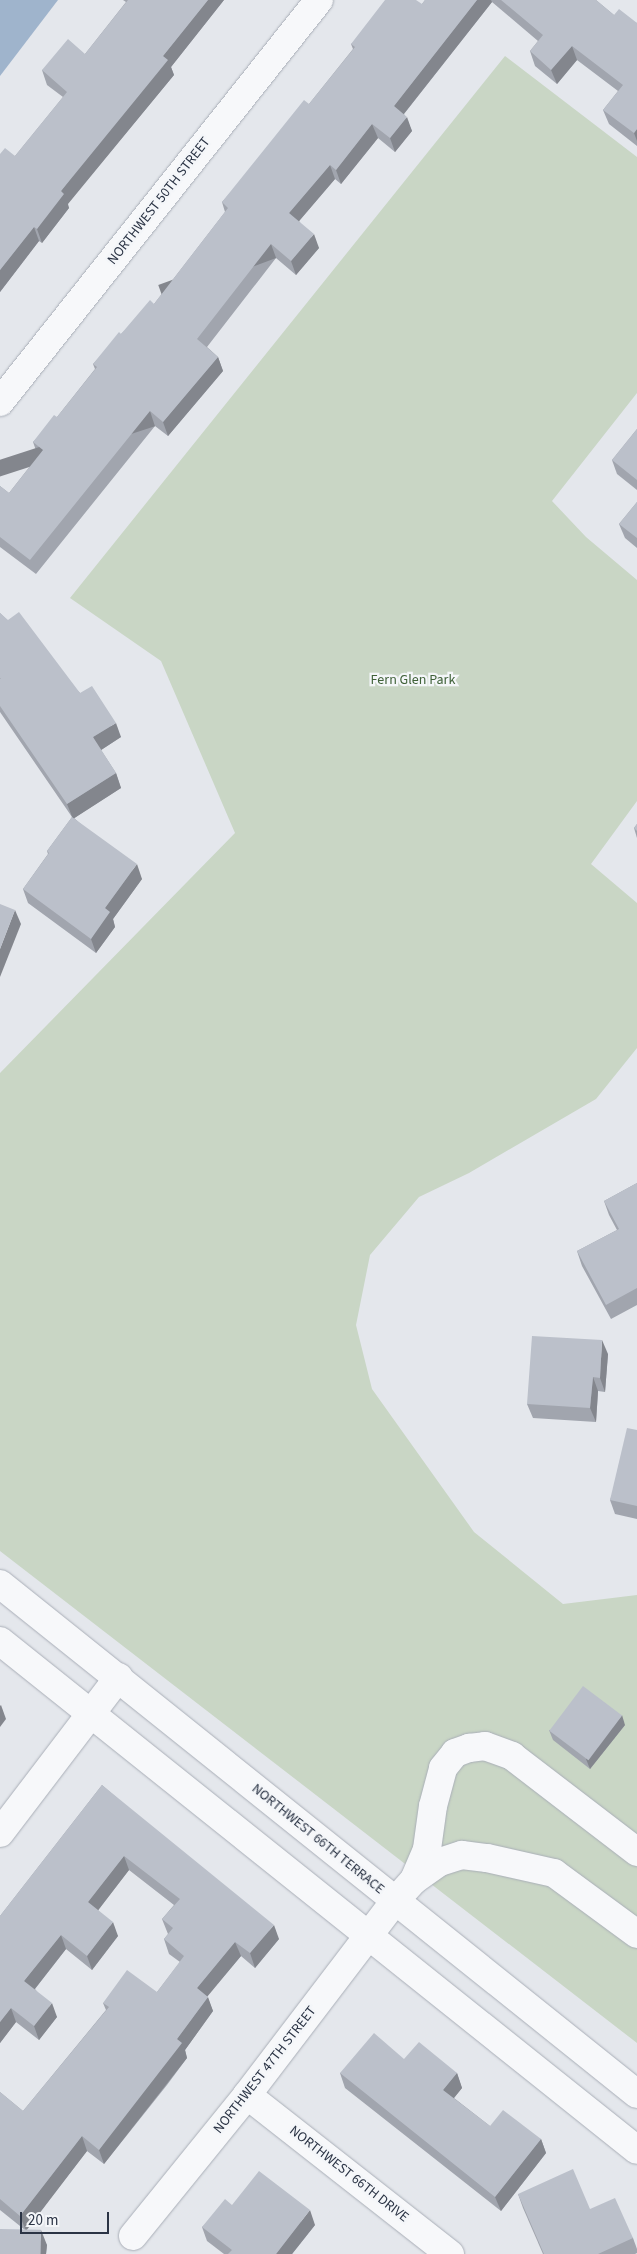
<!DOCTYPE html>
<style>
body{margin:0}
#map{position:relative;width:637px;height:2254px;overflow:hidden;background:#e4e7ec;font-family:"Source Sans 3",sans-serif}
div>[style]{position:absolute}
.green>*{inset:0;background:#c9d6c5}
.water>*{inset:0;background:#9fb4cc}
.roads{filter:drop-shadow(0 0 1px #a9aeb7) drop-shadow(0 0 1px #a9aeb7)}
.minor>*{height:28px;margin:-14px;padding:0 14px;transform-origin:14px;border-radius:14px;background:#f7f8fa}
.wall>*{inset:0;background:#a1a5ae}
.shaded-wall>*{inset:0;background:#83868d;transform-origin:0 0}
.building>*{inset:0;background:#bbc0ca;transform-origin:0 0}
span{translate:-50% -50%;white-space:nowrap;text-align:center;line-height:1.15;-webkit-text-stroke:4.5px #f4f6f9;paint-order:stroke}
.street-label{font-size:14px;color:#2b3445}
.park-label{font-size:14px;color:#3f6138}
.scale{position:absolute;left:20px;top:2212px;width:89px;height:22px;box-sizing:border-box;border:2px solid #2b3445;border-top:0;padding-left:6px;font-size:15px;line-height:18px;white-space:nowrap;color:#2b3445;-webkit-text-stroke:4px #f4f6f9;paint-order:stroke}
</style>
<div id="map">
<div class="green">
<i style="clip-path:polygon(505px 56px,637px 157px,637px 393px,552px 501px,586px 537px,637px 580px,637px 801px,591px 864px,637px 903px,637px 1048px,596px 1099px,469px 1173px,419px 1197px,370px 1255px,356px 1325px,372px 1389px,474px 1532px,563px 1604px,637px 1595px,637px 2043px,0 1551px,0 1073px,235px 833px,161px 661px,70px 598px)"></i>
</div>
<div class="water">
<i style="clip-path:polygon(0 0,58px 0,0 76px)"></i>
</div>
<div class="roads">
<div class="minor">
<i style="left:0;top:402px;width:513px;rotate:-51.57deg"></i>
<i style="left:0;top:1584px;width:816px;rotate:38.68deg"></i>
<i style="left:0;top:1641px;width:815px;rotate:38.63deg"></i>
<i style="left:0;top:1833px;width:196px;rotate:-52.7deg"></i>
<i style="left:414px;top:1880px;width:34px;rotate:-67deg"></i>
<i style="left:427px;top:1849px;width:43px;rotate:-82.1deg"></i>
<i style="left:433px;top:1806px;width:39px;rotate:-75deg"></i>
<i style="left:443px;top:1768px;width:19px;rotate:-51deg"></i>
<i style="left:455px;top:1753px;width:15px;rotate:-20deg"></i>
<i style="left:469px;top:1748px;width:16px;rotate:-7deg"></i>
<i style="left:485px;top:1746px;width:29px;rotate:20deg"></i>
<i style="left:512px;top:1756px;width:158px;rotate:37.5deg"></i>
<i style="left:247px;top:2095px;width:258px;rotate:38.1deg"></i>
<i style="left:133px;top:2236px;width:181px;rotate:-51deg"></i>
<i style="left:247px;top:2095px;width:244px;rotate:-52.7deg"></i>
<i style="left:395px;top:1901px;width:28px;rotate:-48deg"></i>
<i style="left:414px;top:1880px;width:32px;rotate:-35deg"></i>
<i style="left:440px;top:1862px;width:23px;rotate:-18deg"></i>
<i style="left:462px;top:1855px;width:25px;rotate:7deg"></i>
<i style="left:487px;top:1858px;width:69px;rotate:12.6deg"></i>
<i style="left:554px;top:1873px;width:103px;rotate:36.3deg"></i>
</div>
</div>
<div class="wall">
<i style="clip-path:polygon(123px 0,224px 0,171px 67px,174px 75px,67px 204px,69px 208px,42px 243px,39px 241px,0 292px,0 154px,15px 156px,63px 97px,47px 85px,42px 70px,85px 54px,126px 2px)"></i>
<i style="clip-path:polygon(425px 0,596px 0,614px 15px,637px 23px,637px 146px,609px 124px,603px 110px,618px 91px,577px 60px,557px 84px,535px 66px,530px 51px,538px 41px,492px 2px,404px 114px,412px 131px,395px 152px,378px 138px,341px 184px,335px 179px,299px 221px,319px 248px,296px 275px,276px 258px,207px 347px,218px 357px,223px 371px,168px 436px,155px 426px,36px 574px,0 547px,0 486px,9px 493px,38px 456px,33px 442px,57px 417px,95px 369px,93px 364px,121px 334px,154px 304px,225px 212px,222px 202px,309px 104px,353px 49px,351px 44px,422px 4px)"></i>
<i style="clip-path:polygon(637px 429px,637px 490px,617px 474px,612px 460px)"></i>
<i style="clip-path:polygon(637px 502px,637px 548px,625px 538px,619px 524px)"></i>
<i style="clip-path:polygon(0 613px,80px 693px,121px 737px,101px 750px,116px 773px,121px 788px,74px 818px,142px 879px,113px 919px,115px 927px,96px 953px,28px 903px,23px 889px,48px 854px,47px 851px,72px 817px,0 712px)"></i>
<i style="clip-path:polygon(637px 824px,637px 838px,634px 828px)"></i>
<i style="clip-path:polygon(637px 1183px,637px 1305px,611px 1319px,582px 1266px,577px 1251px,617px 1230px,609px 1215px,604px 1201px)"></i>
<i style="clip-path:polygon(608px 1354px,605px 1392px,598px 1391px,596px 1422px,533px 1418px,527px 1404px)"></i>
<i style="clip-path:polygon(637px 1430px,637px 1519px,615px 1514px,610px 1500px)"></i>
<i style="clip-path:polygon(625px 1725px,590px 1769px,553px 1740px,549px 1730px)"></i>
<i style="clip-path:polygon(102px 1785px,279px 1939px,255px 1968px,241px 1956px,207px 1996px,213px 2011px,185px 2050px,187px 2058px,167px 2085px,104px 2164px,87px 2151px,26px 2230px,47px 2245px,46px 2254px,0 2254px,25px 2230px,0 2210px,0 2092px,23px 2111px,106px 2010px,103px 2003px,157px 1992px,180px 1962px,169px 1954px,164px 1939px,168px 1934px,162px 1919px,174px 1905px,129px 1870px,98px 1910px,118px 1936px,92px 1970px,66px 1949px,35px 1989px,57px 2017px,39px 2040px,16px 2022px,0 2043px,0 1916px)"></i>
<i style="clip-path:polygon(404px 2059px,457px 2073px,462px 2088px,454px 2098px,490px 2126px,541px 2139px,546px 2153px,501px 2211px,345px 2088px,340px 2073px)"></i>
<i style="clip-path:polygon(518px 2194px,590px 2209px,633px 2238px,637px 2249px,637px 2253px,635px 2254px,543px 2254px,523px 2208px)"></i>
<i style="clip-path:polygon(232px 2205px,315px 2225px,292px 2254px,224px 2254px,207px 2241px,202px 2227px)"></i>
</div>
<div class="shaded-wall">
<i style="clip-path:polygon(208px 0,224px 0,171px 67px,174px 75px,68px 204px,69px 208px,42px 243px,37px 229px,61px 191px,163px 56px)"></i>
<i style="clip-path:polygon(477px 0,491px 0,492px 2px,399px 120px,394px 106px)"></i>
<i style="clip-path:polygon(572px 46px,577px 60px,557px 84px,551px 70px)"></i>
<i style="clip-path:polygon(407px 117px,412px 131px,395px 152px,390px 138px)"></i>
<i style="clip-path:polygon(372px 124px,378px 138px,341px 184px,336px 170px)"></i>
<i style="clip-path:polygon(637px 129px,637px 141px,634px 133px)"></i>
<i style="clip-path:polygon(330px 165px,335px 179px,294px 227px,289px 213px)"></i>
<i style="clip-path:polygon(34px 227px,39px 241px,0 292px,0 270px)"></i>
<i style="clip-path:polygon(314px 234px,319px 248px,296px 275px,291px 261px)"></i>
<i style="left:271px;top:244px;width:15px;height:120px;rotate:70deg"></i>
<i style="clip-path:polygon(218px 357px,223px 371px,168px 436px,163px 422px)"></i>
<i style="left:150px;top:411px;width:16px;height:191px;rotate:72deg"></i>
<i style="clip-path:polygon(116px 723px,121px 737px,98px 752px,93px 737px)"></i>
<i style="clip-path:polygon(116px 773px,121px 788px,73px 819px,67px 804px)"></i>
<i style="clip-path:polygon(137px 864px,142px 879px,113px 919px,115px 927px,96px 953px,91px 939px,105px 908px)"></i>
<i style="clip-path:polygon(15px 910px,21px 924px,0 977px,0 949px)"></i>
<i style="clip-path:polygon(602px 1340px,608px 1354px,605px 1392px,600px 1378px)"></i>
<i style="clip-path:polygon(593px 1377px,598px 1391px,596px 1422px,590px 1408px)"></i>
<i style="clip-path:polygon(1px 1705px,6px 1719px,0 1727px,0 1706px)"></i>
<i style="clip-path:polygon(622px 1715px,625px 1725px,590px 1769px,586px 1759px)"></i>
<i style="clip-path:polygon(124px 1856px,129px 1870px,93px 1917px,88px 1902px)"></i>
<i style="clip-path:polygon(113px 1922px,118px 1936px,92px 1970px,87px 1956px)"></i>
<i style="clip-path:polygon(274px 1925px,279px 1939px,255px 1968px,250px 1953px)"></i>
<i style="clip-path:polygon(61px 1935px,66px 1949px,30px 1995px,24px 1981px)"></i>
<i style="clip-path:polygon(235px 1942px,241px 1956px,202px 2003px,197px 1988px)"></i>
<i style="clip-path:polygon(208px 1997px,213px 2011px,185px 2050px,187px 2058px,104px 2164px,99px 2150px,177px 2039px)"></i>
<i style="clip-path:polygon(52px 2003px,57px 2017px,39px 2040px,34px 2026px)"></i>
<i style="clip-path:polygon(11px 2008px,16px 2022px,0 2043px,0 2022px)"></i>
<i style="clip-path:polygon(457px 2073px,462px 2088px,449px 2104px,443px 2090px)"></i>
<i style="clip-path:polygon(82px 2136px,87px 2151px,26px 2231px,20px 2216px)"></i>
<i style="clip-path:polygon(541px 2139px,546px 2153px,501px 2211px,495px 2197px)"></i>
<i style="clip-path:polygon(310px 2210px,315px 2225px,292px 2254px,276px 2254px)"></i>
<i style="clip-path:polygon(41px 2230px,47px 2245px,46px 2254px,40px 2254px)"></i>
</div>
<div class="building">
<i style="clip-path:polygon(128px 0,208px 0,163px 56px,168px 60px,61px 191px,64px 194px,37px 229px,34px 227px,0 270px,0 154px,5px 148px,15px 156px,67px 92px,42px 70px,68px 39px,85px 54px)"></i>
<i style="clip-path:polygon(385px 0,416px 0,422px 4px,425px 0,477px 0,394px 106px,407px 117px,390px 138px,372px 124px,336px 170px,330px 165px,289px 213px,314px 234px,291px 261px,271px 244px,197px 339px,218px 357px,163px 422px,150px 411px,30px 560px,0 537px,0 486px,9px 493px,43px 450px,33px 442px,54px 415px,57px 417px,97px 367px,93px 364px,119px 332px,121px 334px,150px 300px,154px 304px,228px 208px,222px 202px,304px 100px,309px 104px,355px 47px,351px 44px)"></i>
<i style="clip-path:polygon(501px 0,596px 0,614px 15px,619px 9px,637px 23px,637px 129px,634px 133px,603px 110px,623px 85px,572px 46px,551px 70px,530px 51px,543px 35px)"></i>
<i style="clip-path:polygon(637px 429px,637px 480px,612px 460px)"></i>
<i style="clip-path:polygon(637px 502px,637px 538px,619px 524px)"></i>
<i style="clip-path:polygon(19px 612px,80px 693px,92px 686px,116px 723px,93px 737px,116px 773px,67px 804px,0 706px,0 679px,1px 678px,0 678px,0 613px,8px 620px)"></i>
<i style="clip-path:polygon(72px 817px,137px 864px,105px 908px,110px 912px,91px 939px,23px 889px,49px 853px,47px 851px)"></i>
<i style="clip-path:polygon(637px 824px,637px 831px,634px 828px)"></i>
<i style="clip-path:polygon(0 904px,15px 910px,0 949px)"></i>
<i style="clip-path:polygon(637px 1183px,637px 1288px,606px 1305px,577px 1251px,619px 1229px,604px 1201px)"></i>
<i style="clip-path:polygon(532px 1336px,602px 1340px,600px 1378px,593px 1377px,590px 1408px,527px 1404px)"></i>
<i style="clip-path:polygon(627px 1428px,637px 1430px,637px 1506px,610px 1500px)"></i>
<i style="left:583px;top:1686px;width:49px;height:56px;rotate:37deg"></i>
<i style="clip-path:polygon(102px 1785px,274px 1925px,250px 1953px,235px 1942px,197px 1988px,208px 1997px,177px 2039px,182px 2043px,161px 2070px,99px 2150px,82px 2136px,20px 2216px,0 2199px,0 2092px,23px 2111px,109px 2007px,103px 2003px,127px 1970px,157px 1992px,184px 1956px,164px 1939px,173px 1928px,162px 1919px,180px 1899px,124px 1856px,88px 1902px,113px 1922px,87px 1956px,61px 1935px,24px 1981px,52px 2003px,34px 2026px,11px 2008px,0 2022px,0 1916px)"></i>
<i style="clip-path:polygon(374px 2033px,404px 2059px,419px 2042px,457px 2073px,443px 2090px,490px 2126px,503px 2110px,541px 2139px,495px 2197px,340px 2073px)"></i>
<i style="clip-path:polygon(573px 2169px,590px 2209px,615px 2198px,633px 2238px,598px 2254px,544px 2254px,518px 2194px)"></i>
<i style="clip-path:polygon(259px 2171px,310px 2210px,276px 2254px,228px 2254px,232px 2250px,202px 2227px,225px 2199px,232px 2205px)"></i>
<i style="left:0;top:2229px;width:41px;height:25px;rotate:1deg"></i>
</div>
<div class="street-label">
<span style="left:159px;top:201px;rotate:-52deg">NORTHWEST 50TH STREET</span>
<span style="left:318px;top:1839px;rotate:39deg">NORTHWEST 66TH TERRACE</span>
<span style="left:265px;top:2070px;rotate:-52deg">NORTHWEST 47TH STREET</span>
<span style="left:349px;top:2174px;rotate:38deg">NORTHWEST 66TH DRIVE</span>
</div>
<div class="park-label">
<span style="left:413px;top:680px">Fern Glen Park</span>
</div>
<div class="scale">20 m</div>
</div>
